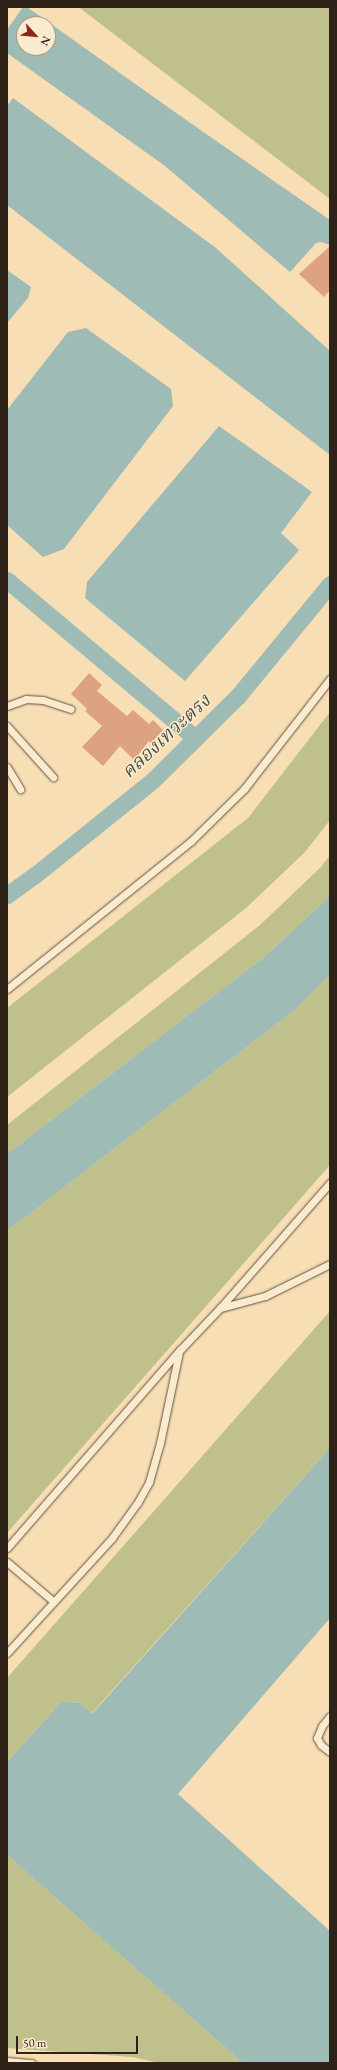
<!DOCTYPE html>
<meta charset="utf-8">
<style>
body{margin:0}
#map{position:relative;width:337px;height:2070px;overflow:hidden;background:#f7deb4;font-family:"EB Garamond","Noto Serif Thai",serif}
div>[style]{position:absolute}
.green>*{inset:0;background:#bfc08b}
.water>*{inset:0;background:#9fbbb5}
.canal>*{height:17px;margin:-8.5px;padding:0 8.5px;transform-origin:8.5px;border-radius:8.5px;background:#9fbbb5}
.building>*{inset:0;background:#dda281}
.roads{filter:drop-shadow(0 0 1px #615140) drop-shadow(0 0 1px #615140)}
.lane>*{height:7px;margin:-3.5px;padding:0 3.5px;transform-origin:3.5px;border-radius:3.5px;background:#faeace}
span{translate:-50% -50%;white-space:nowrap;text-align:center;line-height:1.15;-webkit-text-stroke:3px #faeace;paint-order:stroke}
.water-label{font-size:19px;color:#515048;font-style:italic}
.frame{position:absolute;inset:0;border:8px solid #2f2219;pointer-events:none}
.north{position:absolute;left:16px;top:16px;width:40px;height:40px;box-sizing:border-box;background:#faeace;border:1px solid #a99a86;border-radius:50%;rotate:117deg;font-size:11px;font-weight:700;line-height:16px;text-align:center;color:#2f2219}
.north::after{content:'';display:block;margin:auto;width:14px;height:18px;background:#8f2418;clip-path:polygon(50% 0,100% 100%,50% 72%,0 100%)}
.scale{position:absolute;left:16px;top:2036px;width:122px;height:18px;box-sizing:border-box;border:2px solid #2f2219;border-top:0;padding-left:5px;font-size:12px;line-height:14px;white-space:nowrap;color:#2f2219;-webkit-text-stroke:3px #faeace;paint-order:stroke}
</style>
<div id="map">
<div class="green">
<i style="clip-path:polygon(78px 7px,330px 7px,330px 199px,81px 9px)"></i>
<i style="clip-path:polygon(330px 712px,330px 820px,305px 852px,246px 908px,7px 1097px,7px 1008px,248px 818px)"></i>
<i style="clip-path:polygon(330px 855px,330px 896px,264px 957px,7px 1154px,7px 1125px,259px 926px,321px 867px)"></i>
<i style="clip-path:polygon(330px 975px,330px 1165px,7px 1533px,7px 1231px,296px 1009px)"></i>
<i style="clip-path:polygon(330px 1311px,330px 1448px,91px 1714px,80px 1703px,62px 1701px,7px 1762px,7px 1678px)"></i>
<i style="clip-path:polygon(7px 1855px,243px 2063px,160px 2063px,132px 2057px,7px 2048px)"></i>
</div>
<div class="water">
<i style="clip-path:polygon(evenodd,23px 7px,27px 7px,179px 115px,330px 220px,330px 245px,321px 242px,316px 243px,290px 272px,165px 166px,7px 53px,7px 30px,23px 7px,24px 24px,48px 24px,48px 48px,24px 48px,24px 24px)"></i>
<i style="clip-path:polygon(13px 98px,216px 248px,330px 351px,330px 455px,7px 205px,7px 106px)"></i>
<i style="clip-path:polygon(7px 270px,31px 287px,28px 298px,7px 323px)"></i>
<i style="clip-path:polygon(86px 328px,171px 389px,173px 406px,64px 549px,43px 557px,7px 525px,7px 410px,68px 332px)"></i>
<i style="clip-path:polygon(219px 426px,312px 492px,281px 533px,299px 550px,185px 681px,85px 598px,87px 582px)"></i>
<i style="clip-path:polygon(330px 896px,330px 975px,296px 1009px,7px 1231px,7px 1154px,264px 957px)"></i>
<i style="clip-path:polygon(330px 1448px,330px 1618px,178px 1794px,330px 1931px,330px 2063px,243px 2063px,7px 1855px,7px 1762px,62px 1701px,80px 1703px,92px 1714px)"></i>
</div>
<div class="canal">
<i style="left:7px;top:580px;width:246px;rotate:40deg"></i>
<i style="left:7px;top:895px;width:34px;rotate:-36deg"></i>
<i style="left:35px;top:875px;width:151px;rotate:-38.8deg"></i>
<i style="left:153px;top:780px;width:120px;rotate:-44.7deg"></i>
<i style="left:238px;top:696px;width:145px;rotate:-50.6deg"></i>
</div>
<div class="building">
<i style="clip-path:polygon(330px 246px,330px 290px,324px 297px,299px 274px)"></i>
<i style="clip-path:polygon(89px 673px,102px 685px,97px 691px,127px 716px,133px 710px,149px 724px,153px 720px,163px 730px,151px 743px,149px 741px,134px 760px,120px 746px,103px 766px,82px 747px,102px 726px,85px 711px,87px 709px,71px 694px)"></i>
</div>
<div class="roads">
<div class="lane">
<i style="left:7px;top:706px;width:20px;rotate:-20deg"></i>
<i style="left:26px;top:699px;width:17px;rotate:3deg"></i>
<i style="left:43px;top:700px;width:29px;rotate:18deg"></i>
<i style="left:7px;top:726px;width:69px;rotate:48deg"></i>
<i style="left:7px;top:767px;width:26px;rotate:59deg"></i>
<i style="left:7px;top:989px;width:236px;rotate:-38.8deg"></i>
<i style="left:191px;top:841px;width:74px;rotate:-44.5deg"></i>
<i style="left:244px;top:789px;width:140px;rotate:-52deg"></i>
<i style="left:220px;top:1308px;width:47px;rotate:-14.9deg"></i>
<i style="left:265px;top:1296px;width:72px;rotate:-26.2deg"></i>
<i style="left:7px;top:1548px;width:263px;rotate:-48.9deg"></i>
<i style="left:180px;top:1350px;width:58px;rotate:-46.4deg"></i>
<i style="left:220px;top:1308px;width:167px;rotate:-48.7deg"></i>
<i style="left:7px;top:1562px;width:60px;rotate:40.3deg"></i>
<i style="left:7px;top:1653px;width:156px;rotate:-47.6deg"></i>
<i style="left:112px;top:1538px;width:44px;rotate:-54.2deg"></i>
<i style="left:138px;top:1502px;width:23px;rotate:-61deg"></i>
<i style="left:149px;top:1482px;width:41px;rotate:-74.2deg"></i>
<i style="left:160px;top:1443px;width:93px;rotate:-78.2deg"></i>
<i style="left:330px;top:1716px;width:13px;rotate:129deg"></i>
<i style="left:322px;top:1726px;width:13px;rotate:113deg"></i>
<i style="left:317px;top:1738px;width:8px;rotate:60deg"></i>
<i style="left:321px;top:1745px;width:11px;rotate:38deg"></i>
<i style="left:7px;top:2061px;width:25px;rotate:5deg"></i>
</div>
</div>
<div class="water-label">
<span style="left:166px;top:736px;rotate:-43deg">คลองเทวะตรง</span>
</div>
<div class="frame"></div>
<div class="north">N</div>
<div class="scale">50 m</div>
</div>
